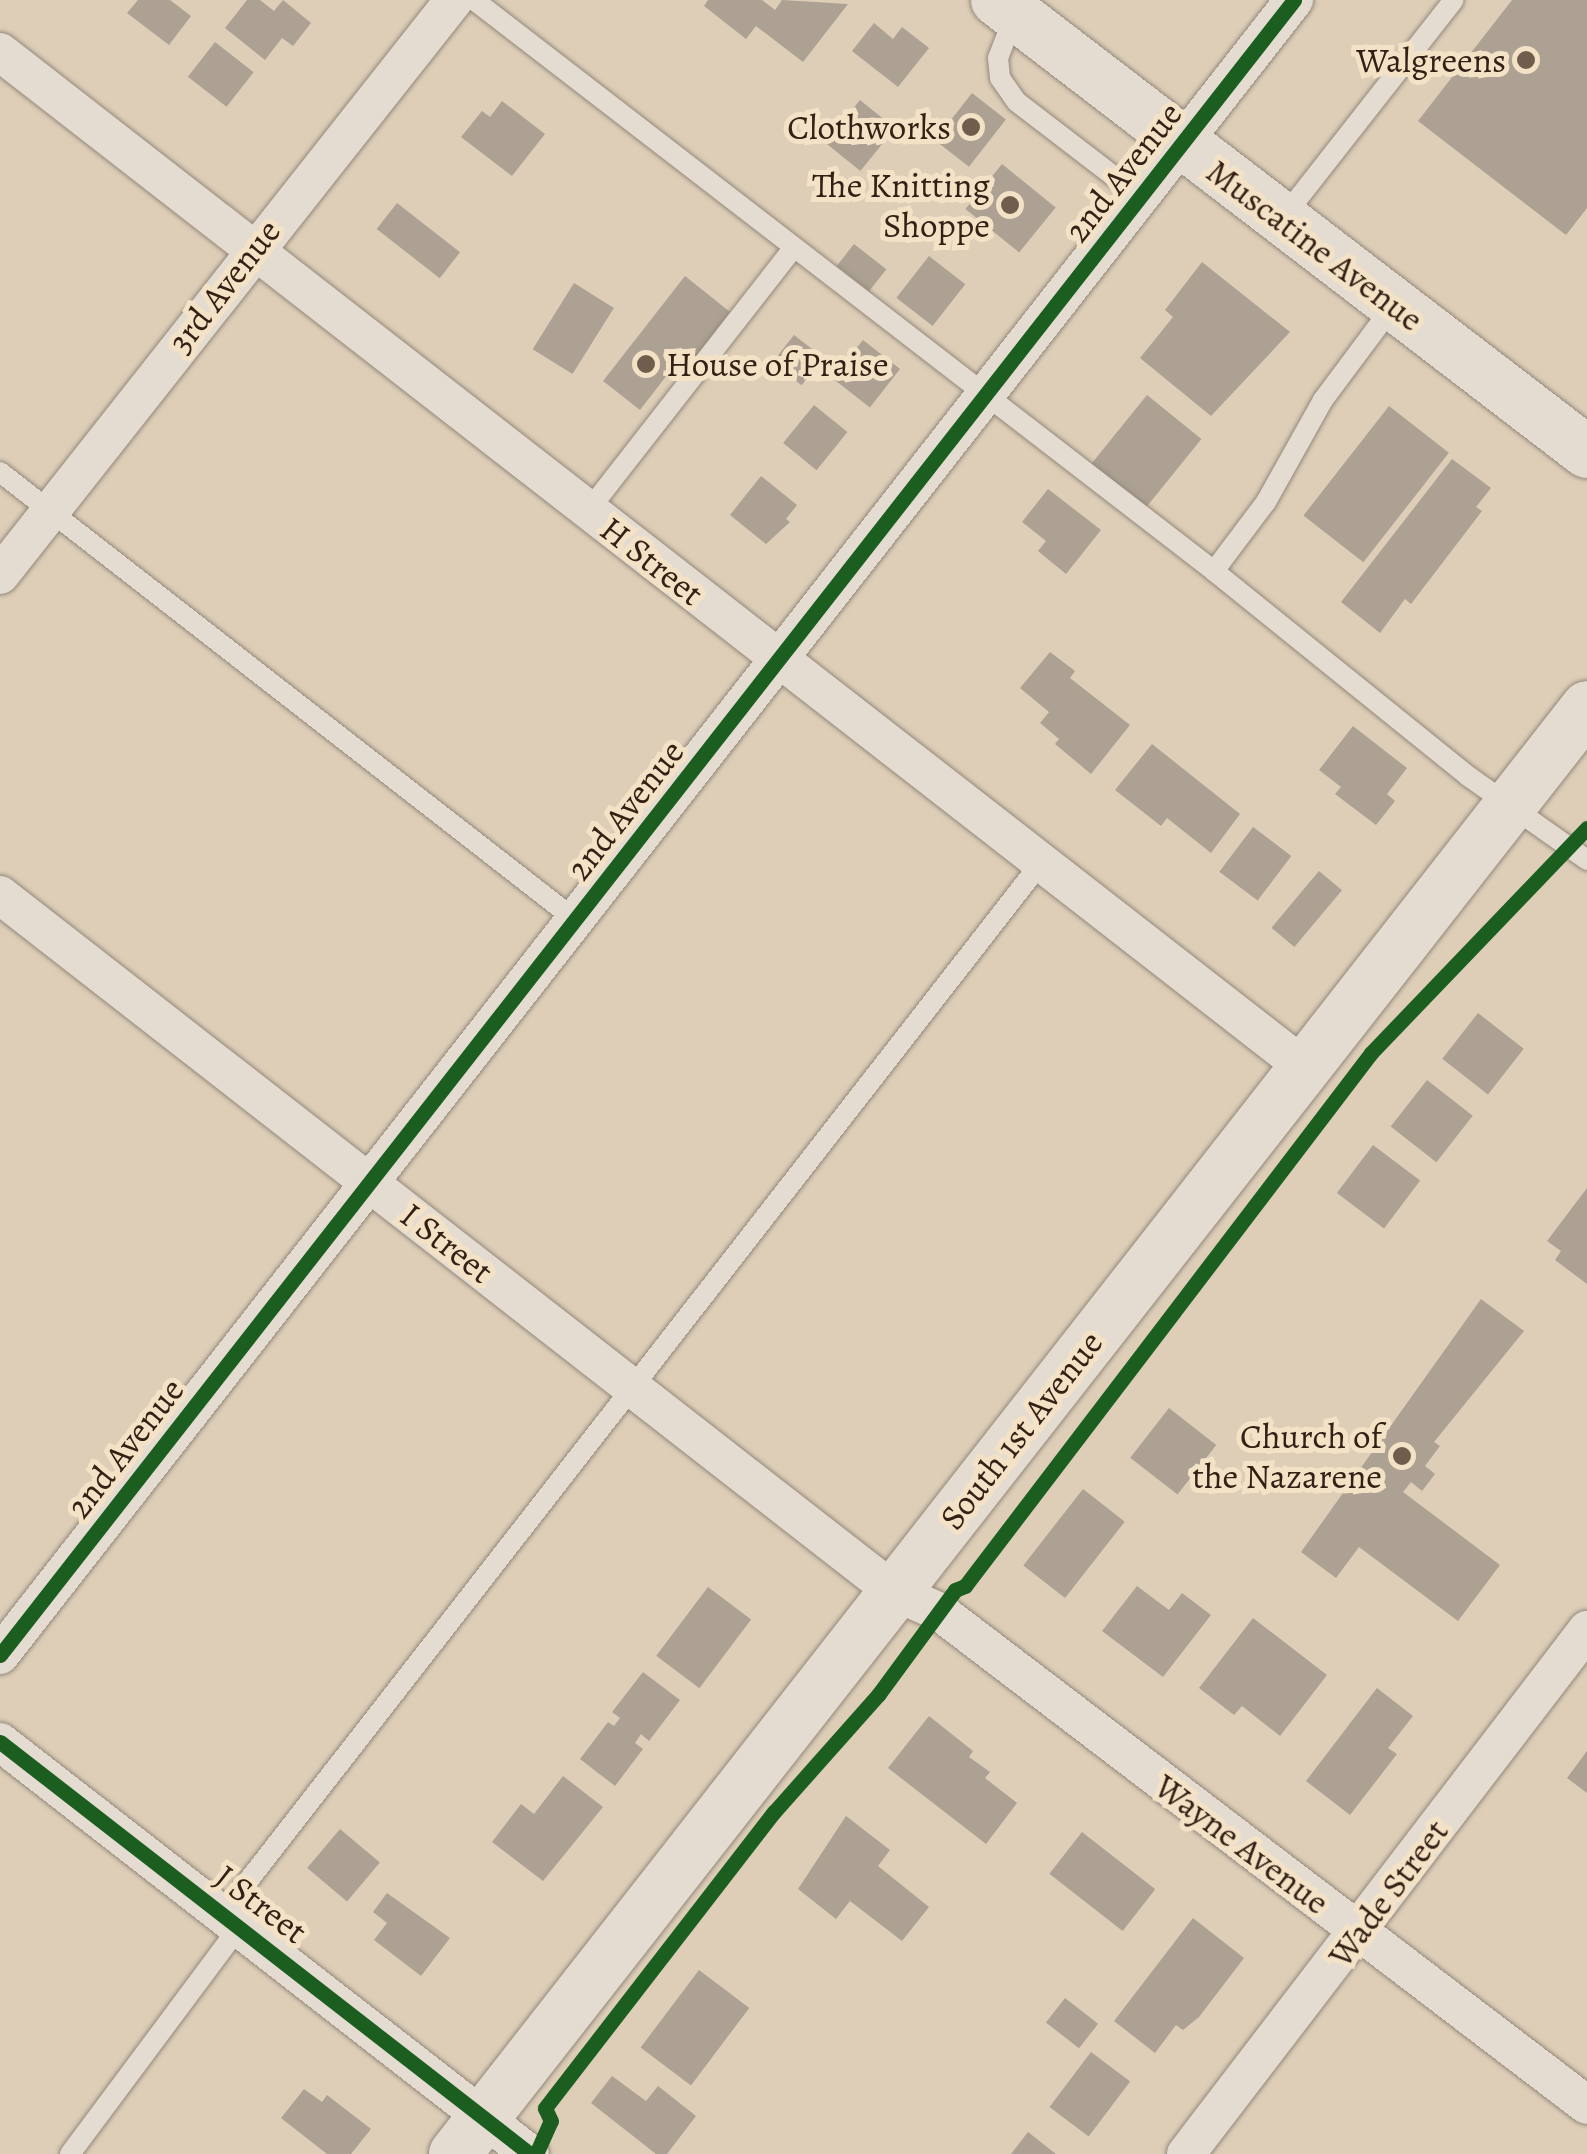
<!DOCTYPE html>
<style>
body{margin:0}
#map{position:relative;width:1587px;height:2154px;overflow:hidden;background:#deceb8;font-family:Alegreya,serif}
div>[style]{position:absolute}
.building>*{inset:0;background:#aca192;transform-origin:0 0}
.roads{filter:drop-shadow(0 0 2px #93887a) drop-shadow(0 0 2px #93887a)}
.service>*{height:20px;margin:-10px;padding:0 10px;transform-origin:10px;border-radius:10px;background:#e4dcd1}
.minor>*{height:38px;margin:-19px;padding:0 19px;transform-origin:19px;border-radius:19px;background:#e4dcd1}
.secondary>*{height:52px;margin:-26px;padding:0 26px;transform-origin:26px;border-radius:26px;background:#e4dcd1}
.cycleway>*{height:15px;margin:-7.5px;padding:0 7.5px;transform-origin:7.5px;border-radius:7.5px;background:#1b5e20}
.dots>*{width:28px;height:28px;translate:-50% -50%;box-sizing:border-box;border:5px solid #f4e2c6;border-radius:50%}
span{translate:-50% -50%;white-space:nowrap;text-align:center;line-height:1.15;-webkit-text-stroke:10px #f4e2c6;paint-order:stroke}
.poi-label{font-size:35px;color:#352015}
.right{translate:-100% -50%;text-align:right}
.left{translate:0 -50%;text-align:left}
.street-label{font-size:35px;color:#352015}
</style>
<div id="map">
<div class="building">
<i style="clip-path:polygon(138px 0,170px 0,191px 16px,169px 45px,127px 13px)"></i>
<i style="clip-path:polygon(247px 0,260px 0,274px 11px,283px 0,311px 23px,293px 46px,282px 38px,265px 60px,225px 28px)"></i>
<i style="clip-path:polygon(708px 0,762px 0,775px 10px,782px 0,848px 4px,803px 62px,756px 26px,746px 39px,704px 6px)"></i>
<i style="clip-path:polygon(1512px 0,1587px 0,1587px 208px,1566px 235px,1418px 121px)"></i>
<i style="clip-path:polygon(874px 23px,893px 39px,902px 27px,929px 48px,898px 87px,852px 51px)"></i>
<i style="left:215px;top:42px;width:49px;height:44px;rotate:38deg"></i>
<i style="left:972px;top:93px;width:43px;height:60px;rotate:38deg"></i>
<i style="left:860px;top:100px;width:45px;height:55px;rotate:39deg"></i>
<i style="clip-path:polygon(502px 101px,545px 134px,512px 176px,461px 137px,482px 111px,490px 117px)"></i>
<i style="left:1002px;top:164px;width:69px;height:58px;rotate:39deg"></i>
<i style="left:397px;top:203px;width:80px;height:33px;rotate:38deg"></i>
<i style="left:854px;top:244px;width:41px;height:28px;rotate:38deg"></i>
<i style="left:929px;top:256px;width:46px;height:53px;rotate:38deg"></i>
<i style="clip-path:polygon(1202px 262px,1290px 332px,1211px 416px,1140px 358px,1173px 317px,1165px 310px)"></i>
<i style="clip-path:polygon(685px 276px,730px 312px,690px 364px,681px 357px,640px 410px,603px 381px)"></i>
<i style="left:574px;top:283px;width:47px;height:78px;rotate:32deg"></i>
<i style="left:794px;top:335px;width:37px;height:35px;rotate:38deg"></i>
<i style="left:863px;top:340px;width:47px;height:49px;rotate:38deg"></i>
<i style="left:1147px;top:395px;width:70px;height:88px;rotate:39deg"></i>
<i style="left:814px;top:405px;width:43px;height:49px;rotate:39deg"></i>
<i style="left:1389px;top:406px;width:76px;height:139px;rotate:38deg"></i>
<i style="clip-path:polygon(1452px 459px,1491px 488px,1476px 507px,1482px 511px,1411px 604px,1405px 599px,1380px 633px,1341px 602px)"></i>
<i style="clip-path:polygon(761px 476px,797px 505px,786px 519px,790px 522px,766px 544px,730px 515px)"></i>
<i style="clip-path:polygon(1048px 489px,1101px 530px,1066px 574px,1038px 551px,1046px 541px,1022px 522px)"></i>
<i style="clip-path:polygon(1050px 652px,1075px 671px,1070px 678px,1130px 725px,1091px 774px,1055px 744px,1059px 739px,1040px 723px,1049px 712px,1020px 688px)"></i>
<i style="clip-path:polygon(1353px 726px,1407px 768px,1387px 794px,1395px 801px,1376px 825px,1335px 794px,1341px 787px,1319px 770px)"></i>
<i style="clip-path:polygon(1152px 744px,1240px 814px,1211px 853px,1167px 818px,1161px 826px,1115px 790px)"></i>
<i style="left:1253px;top:827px;width:48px;height:56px;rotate:37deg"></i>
<i style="left:1319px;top:871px;width:30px;height:74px;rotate:40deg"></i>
<i style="left:1478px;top:1013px;width:58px;height:58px;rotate:38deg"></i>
<i style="left:1427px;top:1080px;width:58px;height:59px;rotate:38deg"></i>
<i style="left:1373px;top:1145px;width:59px;height:60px;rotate:37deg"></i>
<i style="clip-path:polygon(1587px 1188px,1587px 1284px,1555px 1260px,1561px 1251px,1547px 1241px)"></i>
<i style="clip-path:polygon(1481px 1299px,1524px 1331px,1434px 1442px,1440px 1446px,1425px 1466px,1435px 1474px,1422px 1491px,1411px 1482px,1403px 1492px,1500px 1565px,1458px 1621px,1359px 1547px,1336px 1578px,1301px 1552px)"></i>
<i style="left:1169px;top:1408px;width:60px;height:63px;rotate:38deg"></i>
<i style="left:1083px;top:1489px;width:53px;height:97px;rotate:38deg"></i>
<i style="clip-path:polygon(1137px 1586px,1169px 1610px,1182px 1593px,1211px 1615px,1163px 1677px,1102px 1631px)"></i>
<i style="left:708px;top:1587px;width:54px;height:86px;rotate:37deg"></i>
<i style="clip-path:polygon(1253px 1618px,1327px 1675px,1280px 1736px,1242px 1706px,1234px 1715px,1199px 1688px)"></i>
<i style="clip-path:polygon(643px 1672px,680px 1700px,649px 1741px,641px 1734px,635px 1743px,643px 1749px,615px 1786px,580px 1759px,608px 1722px,614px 1726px,620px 1718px,612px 1712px)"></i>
<i style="clip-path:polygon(1377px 1688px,1413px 1716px,1388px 1748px,1397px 1754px,1350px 1815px,1306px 1781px)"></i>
<i style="clip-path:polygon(929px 1716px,973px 1751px,969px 1757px,990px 1772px,985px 1778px,1017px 1803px,986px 1844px,888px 1768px)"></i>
<i style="clip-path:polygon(1587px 1751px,1587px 1793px,1567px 1778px)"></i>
<i style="clip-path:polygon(563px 1776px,603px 1807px,543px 1881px,492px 1842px,521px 1804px,534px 1814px)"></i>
<i style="clip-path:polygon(846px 1816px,890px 1850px,878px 1866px,929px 1907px,902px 1941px,850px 1901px,836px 1919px,798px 1889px)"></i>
<i style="left:340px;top:1829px;width:52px;height:51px;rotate:40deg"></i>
<i style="left:1082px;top:1832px;width:93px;height:53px;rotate:38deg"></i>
<i style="clip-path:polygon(387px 1893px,450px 1938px,421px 1976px,374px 1940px,387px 1923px,373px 1912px)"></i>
<i style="clip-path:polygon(1193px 1918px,1244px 1958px,1199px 2017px,1183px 2030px,1176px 2025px,1155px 2053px,1114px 2021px)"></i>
<i style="left:699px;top:1970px;width:63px;height:97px;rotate:37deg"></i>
<i style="left:1065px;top:1998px;width:42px;height:31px;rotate:38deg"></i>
<i style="left:1091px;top:2052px;width:49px;height:69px;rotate:37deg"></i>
<i style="clip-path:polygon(612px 2076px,646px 2101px,658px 2086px,696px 2116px,667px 2154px,656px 2154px,591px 2103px)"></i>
<i style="clip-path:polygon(304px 2089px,322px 2102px,327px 2095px,371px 2129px,351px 2154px,327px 2154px,281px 2118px)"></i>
<i style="clip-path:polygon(1028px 2132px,1056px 2154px,1011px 2154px)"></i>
</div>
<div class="roads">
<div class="service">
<i style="left:474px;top:0;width:935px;rotate:37.65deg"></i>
<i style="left:1214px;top:571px;width:326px;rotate:38.9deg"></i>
<i style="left:1468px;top:776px;width:146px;rotate:35.2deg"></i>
<i style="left:1015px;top:14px;width:47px;rotate:111.1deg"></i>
<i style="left:998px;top:58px;width:20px;rotate:84deg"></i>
<i style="left:1000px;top:78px;width:29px;rotate:55deg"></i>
<i style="left:1017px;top:102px;width:156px;rotate:37.5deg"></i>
<i style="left:1282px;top:219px;width:278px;rotate:-51.9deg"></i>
<i style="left:0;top:472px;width:731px;rotate:37.89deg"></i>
<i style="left:588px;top:511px;width:333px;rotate:-52deg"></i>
<i style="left:1214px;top:571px;width:86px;rotate:-53deg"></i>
<i style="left:1266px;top:502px;width:117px;rotate:-60.8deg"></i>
<i style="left:1323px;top:400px;width:117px;rotate:-53.3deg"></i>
<i style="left:70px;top:2154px;width:283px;rotate:-53.3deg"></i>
<i style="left:239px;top:1927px;width:37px;rotate:-87deg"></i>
<i style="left:241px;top:1890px;width:1300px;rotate:-52.09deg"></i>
</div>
<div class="minor">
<i style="left:0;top:52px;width:1656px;rotate:37.89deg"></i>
<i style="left:0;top:575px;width:733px;rotate:-51.71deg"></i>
<i style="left:0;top:895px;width:1132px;rotate:37.93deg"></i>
<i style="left:893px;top:1591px;width:51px;rotate:24.1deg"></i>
<i style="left:940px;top:1612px;width:813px;rotate:37.31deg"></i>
<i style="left:0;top:1655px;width:2101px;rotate:-51.98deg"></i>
<i style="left:0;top:1742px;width:671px;rotate:37.86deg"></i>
<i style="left:1186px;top:2154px;width:660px;rotate:-52.57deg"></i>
</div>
<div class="secondary">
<i style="left:997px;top:0;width:743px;rotate:37.46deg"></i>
<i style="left:455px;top:2154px;width:1837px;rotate:-51.96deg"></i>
</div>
</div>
<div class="cycleway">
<i style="left:0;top:1655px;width:2101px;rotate:-51.98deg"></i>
<i style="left:0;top:1742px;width:671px;rotate:37.86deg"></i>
<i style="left:536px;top:2154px;width:36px;rotate:-66deg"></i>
<i style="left:551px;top:2121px;width:14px;rotate:-115deg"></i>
<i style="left:545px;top:2108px;width:374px;rotate:-52.3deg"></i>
<i style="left:774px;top:1812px;width:157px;rotate:-48.4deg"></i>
<i style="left:878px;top:1695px;width:130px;rotate:-53.7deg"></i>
<i style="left:955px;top:1590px;width:11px;rotate:-22deg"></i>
<i style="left:965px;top:1586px;width:670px;rotate:-52.7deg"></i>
<i style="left:1371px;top:1053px;width:312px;rotate:-46.2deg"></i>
</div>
<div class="dots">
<i style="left:1526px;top:60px;background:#705d4e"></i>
<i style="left:971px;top:127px;background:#705d4e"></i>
<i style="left:1010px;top:205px;background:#705d4e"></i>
<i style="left:646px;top:364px;background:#705d4e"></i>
<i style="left:1402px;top:1456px;background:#705d4e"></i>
</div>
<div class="poi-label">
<span class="right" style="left:1506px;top:60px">Walgreens</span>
<span class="right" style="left:951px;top:127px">Clothworks</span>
<span class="right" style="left:990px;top:205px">The Knitting<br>Shoppe</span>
<span class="left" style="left:666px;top:364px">House of Praise</span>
<span class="right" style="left:1382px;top:1456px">Church of<br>the Nazarene</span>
</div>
<div class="street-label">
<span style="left:1123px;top:172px;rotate:-52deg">2nd Avenue</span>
<span style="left:1315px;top:245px;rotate:37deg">Muscatine Avenue</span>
<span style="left:224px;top:286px;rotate:-52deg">3rd Avenue</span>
<span style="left:652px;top:561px;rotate:38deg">H Street</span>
<span style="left:625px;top:810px;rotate:-52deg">2nd Avenue</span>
<span style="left:447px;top:1243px;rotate:38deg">I Street</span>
<span style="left:1021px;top:1430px;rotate:-52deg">South 1st Avenue</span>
<span style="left:125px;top:1448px;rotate:-52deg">2nd Avenue</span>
<span style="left:1242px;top:1844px;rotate:37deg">Wayne Avenue</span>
<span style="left:1388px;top:1893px;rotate:-53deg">Wade Street</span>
<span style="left:261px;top:1904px;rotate:37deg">J Street</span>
</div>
</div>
